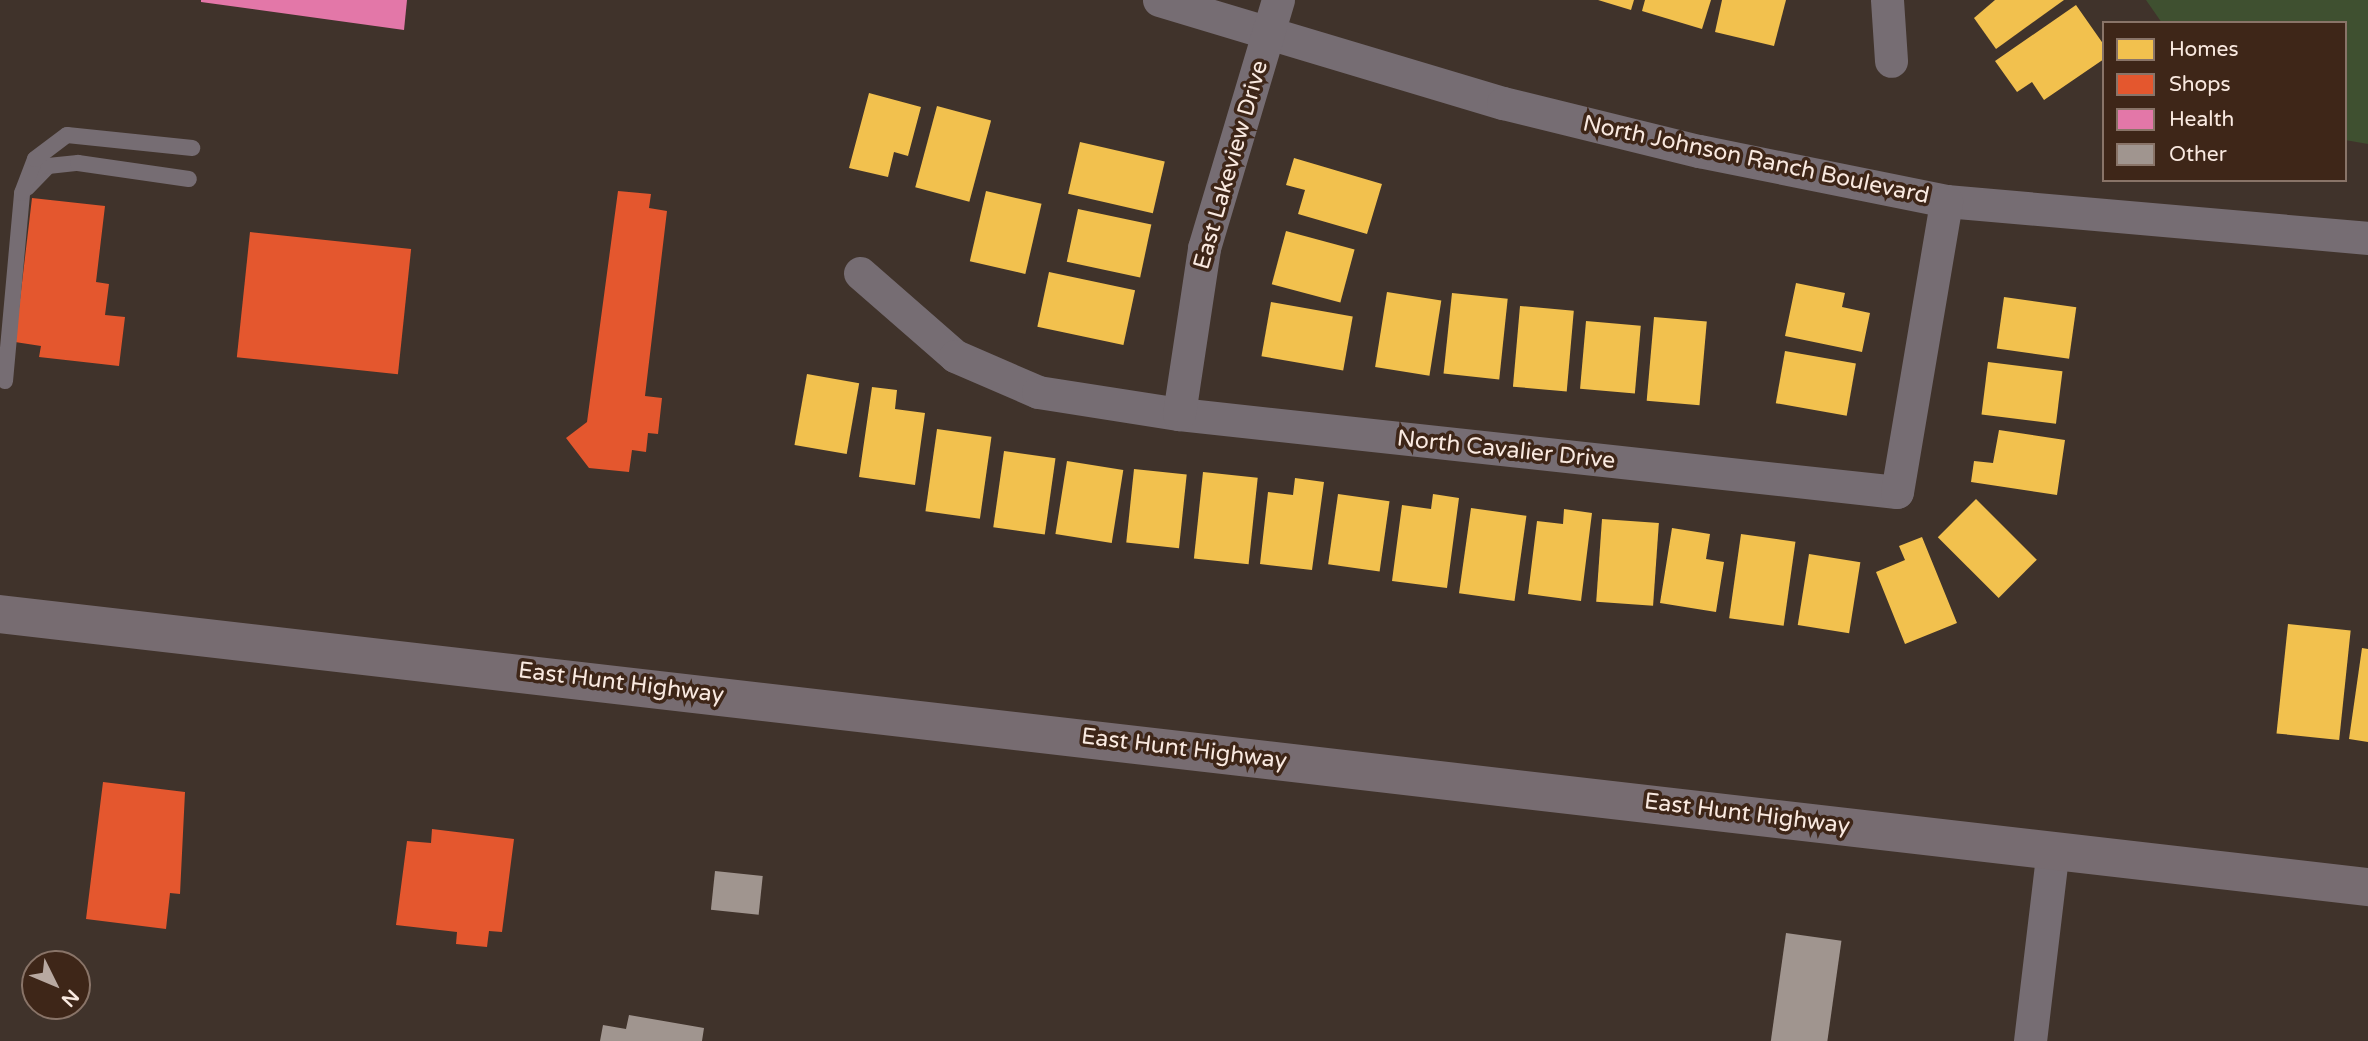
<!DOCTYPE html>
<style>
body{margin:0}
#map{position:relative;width:2368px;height:1041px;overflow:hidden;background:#40332b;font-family:"Varela Round",sans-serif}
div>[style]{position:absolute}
.green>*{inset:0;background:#3f5030}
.homes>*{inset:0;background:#f2c14e;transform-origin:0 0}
.shops>*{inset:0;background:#e4572e;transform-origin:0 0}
.health>*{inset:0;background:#e377a8}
.building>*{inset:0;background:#a0958f;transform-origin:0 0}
.service>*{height:16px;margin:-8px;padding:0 8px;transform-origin:8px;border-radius:8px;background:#766d73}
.minor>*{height:33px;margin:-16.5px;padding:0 16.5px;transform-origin:16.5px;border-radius:16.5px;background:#766d73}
.primary>*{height:38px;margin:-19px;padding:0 19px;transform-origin:19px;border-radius:19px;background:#776c71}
span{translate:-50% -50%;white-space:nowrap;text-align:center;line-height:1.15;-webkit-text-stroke:7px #3e2618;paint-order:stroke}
.street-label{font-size:23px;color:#f9e9e0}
.legend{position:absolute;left:2102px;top:21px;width:245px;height:161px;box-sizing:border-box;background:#3e2618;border:2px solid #897468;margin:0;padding:9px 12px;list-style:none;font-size:21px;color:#f9e9e0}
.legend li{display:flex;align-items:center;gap:14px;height:35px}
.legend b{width:35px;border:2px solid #897468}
.north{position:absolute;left:21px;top:950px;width:70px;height:70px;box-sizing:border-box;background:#3e2618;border:2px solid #897468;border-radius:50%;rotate:133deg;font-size:19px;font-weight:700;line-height:28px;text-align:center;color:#f9e9e0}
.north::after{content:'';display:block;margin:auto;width:24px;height:32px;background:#b8a9a1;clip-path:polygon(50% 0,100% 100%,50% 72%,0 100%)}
</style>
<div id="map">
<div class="green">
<i style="clip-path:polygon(2146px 0,2368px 0,2368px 144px,2345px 140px,2345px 23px,2162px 23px)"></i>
</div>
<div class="homes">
<i style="clip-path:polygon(1598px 0,1634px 0,1631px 10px)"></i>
<i style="clip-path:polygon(1645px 0,1711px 0,1702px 29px,1642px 11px)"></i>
<i style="clip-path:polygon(1722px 0,1786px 0,1774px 46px,1715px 32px)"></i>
<i style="clip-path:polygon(1995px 0,2064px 0,1996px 49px,1974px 18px)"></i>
<i style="clip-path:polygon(2076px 5px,2104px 45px,2104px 59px,2044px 100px,2032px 82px,2017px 92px,1995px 61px)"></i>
<i style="clip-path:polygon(869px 93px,921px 107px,908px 156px,894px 152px,888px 177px,849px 168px)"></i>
<i style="left:937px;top:106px;width:56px;height:84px;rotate:15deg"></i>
<i style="left:1080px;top:142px;width:87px;height:53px;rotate:13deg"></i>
<i style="clip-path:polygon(1294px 158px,1382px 184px,1367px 234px,1298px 214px,1305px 190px,1286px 185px)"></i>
<i style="left:986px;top:191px;width:57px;height:72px;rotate:13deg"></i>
<i style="left:1078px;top:209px;width:75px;height:54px;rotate:12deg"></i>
<i style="left:1286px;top:231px;width:71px;height:55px;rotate:15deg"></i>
<i style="left:1049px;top:272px;width:88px;height:56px;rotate:12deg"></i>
<i style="clip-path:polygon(1796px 283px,1845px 293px,1842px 307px,1870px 313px,1862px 352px,1785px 336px)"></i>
<i style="left:1387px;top:292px;width:55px;height:76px;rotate:9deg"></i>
<i style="left:1452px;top:293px;width:56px;height:81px;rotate:6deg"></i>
<i style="left:2004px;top:297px;width:73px;height:52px;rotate:8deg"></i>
<i style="left:1271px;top:302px;width:83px;height:55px;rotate:10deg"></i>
<i style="left:1520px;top:306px;width:54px;height:81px;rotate:5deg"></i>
<i style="left:1654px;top:317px;width:53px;height:84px;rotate:5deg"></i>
<i style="left:1586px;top:321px;width:55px;height:68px;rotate:5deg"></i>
<i style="left:1785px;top:351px;width:72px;height:53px;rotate:10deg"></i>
<i style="left:1988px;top:362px;width:75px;height:53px;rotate:7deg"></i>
<i style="left:807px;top:374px;width:53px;height:72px;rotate:10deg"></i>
<i style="clip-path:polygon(872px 387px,897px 390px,895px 409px,925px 413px,915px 485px,859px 477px)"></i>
<i style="left:937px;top:429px;width:55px;height:83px;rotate:8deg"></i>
<i style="clip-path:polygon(1999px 430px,2065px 440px,2057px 495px,1971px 482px,1974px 461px,1993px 463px)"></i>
<i style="left:1004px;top:451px;width:52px;height:77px;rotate:8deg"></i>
<i style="left:1067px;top:461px;width:57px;height:74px;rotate:9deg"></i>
<i style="left:1134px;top:469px;width:53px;height:74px;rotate:6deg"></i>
<i style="left:1203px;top:472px;width:55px;height:87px;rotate:6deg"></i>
<i style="clip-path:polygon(1295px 478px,1324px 482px,1312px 570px,1260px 564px,1268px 492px,1293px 495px)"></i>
<i style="left:1338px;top:494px;width:52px;height:71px;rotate:8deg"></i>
<i style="clip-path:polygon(1433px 494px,1459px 498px,1447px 588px,1392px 581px,1402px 505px,1431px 509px)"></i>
<i style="left:1976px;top:499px;width:86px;height:54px;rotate:45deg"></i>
<i style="left:1471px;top:508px;width:56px;height:86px;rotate:8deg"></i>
<i style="clip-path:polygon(1564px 509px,1592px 513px,1581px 601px,1528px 594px,1537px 521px,1563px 524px)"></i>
<i style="left:1602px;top:519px;width:57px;height:83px;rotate:4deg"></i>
<i style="clip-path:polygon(1672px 528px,1710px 534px,1706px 559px,1724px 562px,1716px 612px,1660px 603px)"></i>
<i style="left:1741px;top:534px;width:55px;height:85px;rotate:8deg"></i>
<i style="clip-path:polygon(1922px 537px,1957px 623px,1905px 644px,1876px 572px,1905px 560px,1899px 546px)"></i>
<i style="left:1809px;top:554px;width:52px;height:72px;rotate:9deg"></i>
<i style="left:2288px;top:624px;width:63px;height:110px;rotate:6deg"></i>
<i style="clip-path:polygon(2362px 648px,2368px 649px,2368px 742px,2349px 739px)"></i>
</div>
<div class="shops">
<i style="clip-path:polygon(618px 191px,651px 194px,649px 208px,667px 211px,645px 396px,662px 398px,658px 434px,648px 433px,646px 452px,632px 450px,629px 472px,589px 468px,566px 438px,587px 422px)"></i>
<i style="clip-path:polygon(32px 198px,105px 206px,96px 282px,109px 284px,105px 315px,125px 317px,119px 366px,39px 357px,41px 346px,15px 342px)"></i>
<i style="left:250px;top:232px;width:162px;height:126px;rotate:6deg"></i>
<i style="clip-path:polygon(103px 782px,185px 792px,180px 894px,170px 893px,166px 929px,86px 919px)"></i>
<i style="clip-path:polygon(432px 829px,514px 839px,502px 932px,489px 931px,487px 947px,456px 944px,457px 932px,396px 925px,407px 841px,431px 843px)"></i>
</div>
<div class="health">
<i style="clip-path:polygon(407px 0,404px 30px,201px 2px,201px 0)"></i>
</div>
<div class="building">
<i style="left:715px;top:871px;width:48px;height:39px;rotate:6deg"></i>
<i style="left:1786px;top:933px;width:56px;height:109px;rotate:8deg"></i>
<i style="clip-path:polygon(629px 1015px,704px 1028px,702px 1041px,600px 1041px,603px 1025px,626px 1029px)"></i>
</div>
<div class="service">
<i style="left:27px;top:188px;width:30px;rotate:-46deg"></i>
<i style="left:48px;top:166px;width:30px;rotate:-6deg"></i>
<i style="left:78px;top:163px;width:112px;rotate:8.2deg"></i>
<i style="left:5px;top:381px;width:189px;rotate:-84.8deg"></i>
<i style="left:22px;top:193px;width:36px;rotate:-69deg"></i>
<i style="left:35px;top:159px;width:40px;rotate:-37deg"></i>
<i style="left:67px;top:135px;width:126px;rotate:5.9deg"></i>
</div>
<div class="minor">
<i style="left:1159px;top:0;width:359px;rotate:16.7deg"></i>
<i style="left:1503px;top:103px;width:202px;rotate:13.8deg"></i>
<i style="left:1699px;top:151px;width:252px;rotate:11.4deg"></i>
<i style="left:1946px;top:201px;width:424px;rotate:5deg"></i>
<i style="left:1887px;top:0;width:61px;rotate:86.2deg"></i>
<i style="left:860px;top:273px;width:126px;rotate:41.1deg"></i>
<i style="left:955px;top:356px;width:90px;rotate:23.4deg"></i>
<i style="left:1038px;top:392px;width:143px;rotate:8.9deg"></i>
<i style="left:1179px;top:414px;width:722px;rotate:6.2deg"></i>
<i style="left:1897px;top:492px;width:295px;rotate:-80.4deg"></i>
<i style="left:1179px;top:414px;width:168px;rotate:-81.4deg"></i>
<i style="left:1204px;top:248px;width:259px;rotate:-73.4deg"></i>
<i style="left:2030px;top:1041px;width:193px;rotate:-83.2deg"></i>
</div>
<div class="primary">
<i style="left:0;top:614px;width:2384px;rotate:6.58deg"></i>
</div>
<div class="street-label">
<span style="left:1756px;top:160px;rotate:12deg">North Johnson Ranch Boulevard</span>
<span style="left:1231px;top:165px;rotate:-74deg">East Lakeview Drive</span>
<span style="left:1506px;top:450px;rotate:6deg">North Cavalier Drive</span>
<span style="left:621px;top:683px;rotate:7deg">East Hunt Highway</span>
<span style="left:1184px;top:749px;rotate:7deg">East Hunt Highway</span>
<span style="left:1747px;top:814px;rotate:7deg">East Hunt Highway</span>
</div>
<ul class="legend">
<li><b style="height:19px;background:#f2c14e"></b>Homes</li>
<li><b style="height:19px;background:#e4572e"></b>Shops</li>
<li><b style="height:19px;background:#e377a8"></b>Health</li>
<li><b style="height:19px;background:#a0958f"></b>Other</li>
</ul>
<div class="north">N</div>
</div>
